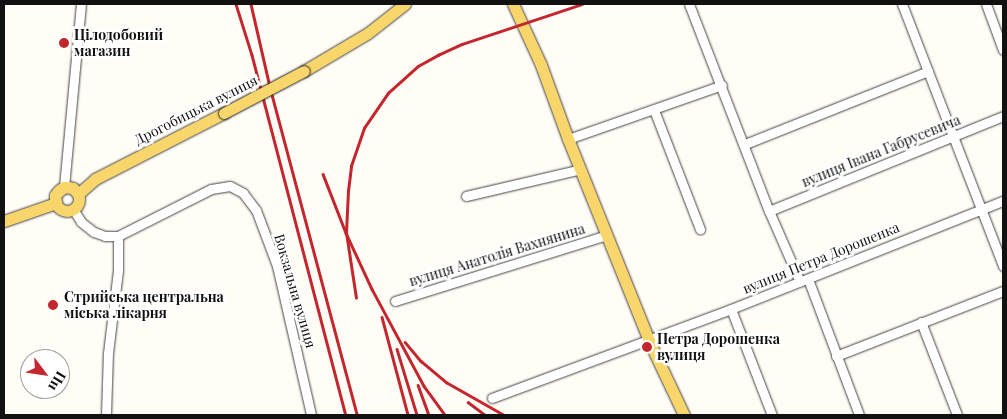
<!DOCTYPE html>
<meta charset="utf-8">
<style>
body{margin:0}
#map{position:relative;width:1007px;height:419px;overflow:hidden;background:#fffdf5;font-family:"Playfair Display",serif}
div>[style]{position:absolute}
.roads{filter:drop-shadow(0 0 1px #444) drop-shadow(0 0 1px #444)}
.minor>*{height:9px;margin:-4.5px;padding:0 4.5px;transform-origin:4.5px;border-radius:4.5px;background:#fff}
.major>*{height:11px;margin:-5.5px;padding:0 5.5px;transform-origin:5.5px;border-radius:5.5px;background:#f9d66b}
.major>.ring{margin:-5.5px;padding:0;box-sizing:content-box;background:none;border:11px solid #f9d66b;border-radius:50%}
.rail>*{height:2.5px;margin:-1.25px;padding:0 1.25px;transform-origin:1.25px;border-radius:1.25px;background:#c4262e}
.bridges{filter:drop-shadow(0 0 1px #222) drop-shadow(0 0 1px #222)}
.major-bridge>*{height:11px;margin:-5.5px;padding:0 5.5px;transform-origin:5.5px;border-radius:5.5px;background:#f9d66b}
.dots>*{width:14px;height:14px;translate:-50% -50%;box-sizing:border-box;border:2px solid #fff;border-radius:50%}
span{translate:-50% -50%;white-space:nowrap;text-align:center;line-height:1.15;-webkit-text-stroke:5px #fff;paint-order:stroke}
.poi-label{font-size:14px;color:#111;font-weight:700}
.left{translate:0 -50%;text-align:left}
.street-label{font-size:14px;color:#111}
.frame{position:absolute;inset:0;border:5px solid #111;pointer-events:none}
.north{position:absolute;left:20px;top:349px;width:50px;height:50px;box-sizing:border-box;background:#fff;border:1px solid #a0a0a0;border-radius:50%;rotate:121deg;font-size:14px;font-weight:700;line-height:20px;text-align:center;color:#111}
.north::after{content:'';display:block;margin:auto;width:18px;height:22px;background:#c4262e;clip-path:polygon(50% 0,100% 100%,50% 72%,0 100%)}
</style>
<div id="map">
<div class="roads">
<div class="minor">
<i style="left:689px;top:4px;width:222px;rotate:68.9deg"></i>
<i style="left:769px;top:211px;width:77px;rotate:66.4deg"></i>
<i style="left:902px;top:4px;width:281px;rotate:68.9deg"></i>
<i style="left:986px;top:4px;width:49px;rotate:69.7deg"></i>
<i style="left:654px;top:110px;width:128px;rotate:68.9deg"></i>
<i style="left:568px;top:139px;width:163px;rotate:-19.3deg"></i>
<i style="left:745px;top:144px;width:197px;rotate:-21.7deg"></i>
<i style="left:64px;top:187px;width:184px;rotate:-84.7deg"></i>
<i style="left:466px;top:196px;width:118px;rotate:-13.2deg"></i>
<i style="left:73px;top:209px;width:15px;rotate:58deg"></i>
<i style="left:81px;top:222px;width:16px;rotate:38deg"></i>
<i style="left:94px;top:232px;width:12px;rotate:20deg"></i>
<i style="left:105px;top:236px;width:13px"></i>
<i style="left:118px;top:236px;width:104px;rotate:-26.8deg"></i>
<i style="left:211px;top:189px;width:19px;rotate:-9deg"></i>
<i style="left:230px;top:186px;width:15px;rotate:28deg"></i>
<i style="left:243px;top:193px;width:21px;rotate:53deg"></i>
<i style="left:256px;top:210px;width:60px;rotate:69.4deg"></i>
<i style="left:277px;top:266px;width:153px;rotate:77.1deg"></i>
<i style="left:769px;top:211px;width:253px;rotate:-22.1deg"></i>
<i style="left:808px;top:279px;width:145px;rotate:69.4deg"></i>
<i style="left:395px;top:301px;width:222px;rotate:-17.3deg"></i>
<i style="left:731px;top:309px;width:114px;rotate:68.9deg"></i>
<i style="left:921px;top:322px;width:100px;rotate:68.8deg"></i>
<i style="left:836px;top:356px;width:179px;rotate:-21.3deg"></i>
<i style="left:492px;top:398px;width:255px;rotate:-20.4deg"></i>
<i style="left:731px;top:309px;width:293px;rotate:-21.7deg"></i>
<i style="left:106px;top:415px;width:62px;rotate:-88.2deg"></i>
<i style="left:108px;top:353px;width:84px;rotate:-83.1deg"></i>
<i style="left:118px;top:270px;width:34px;rotate:-90deg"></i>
</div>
<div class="major">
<i style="left:513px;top:4px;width:67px;rotate:65.3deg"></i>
<i style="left:541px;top:65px;width:79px;rotate:70deg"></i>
<i style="left:568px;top:139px;width:218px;rotate:68.1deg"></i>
<i style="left:649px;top:341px;width:82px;rotate:64.7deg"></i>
<i style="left:304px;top:71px;width:74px;rotate:-30.7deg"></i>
<i style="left:368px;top:33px;width:47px;rotate:-38.1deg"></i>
<i class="ring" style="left:55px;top:187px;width:13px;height:13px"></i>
<i style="left:4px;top:221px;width:55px;rotate:-19.1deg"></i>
<i style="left:56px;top:203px;width:8px;rotate:-97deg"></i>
<i style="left:55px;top:195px;width:12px;rotate:-42deg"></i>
<i style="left:64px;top:187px;width:9px;rotate:6deg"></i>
<i style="left:73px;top:188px;width:8px;rotate:50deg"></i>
<i style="left:78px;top:194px;width:23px;rotate:-41deg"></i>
<i style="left:95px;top:179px;width:145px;rotate:-27.1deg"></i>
</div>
</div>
<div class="rail">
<i style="left:236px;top:4px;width:53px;rotate:72.6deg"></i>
<i style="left:252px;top:55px;width:372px;rotate:75.4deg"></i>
<i style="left:251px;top:4px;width:85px;rotate:77.1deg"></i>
<i style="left:270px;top:87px;width:339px;rotate:75.1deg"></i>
<i style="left:323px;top:174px;width:63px;rotate:68.7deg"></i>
<i style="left:346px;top:233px;width:62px;rotate:65.1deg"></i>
<i style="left:372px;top:289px;width:110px;rotate:61.8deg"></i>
<i style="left:424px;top:386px;width:36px;rotate:54deg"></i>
<i style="left:356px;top:298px;width:66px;rotate:-98.7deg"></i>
<i style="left:346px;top:233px;width:42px;rotate:-87.3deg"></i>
<i style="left:348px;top:191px;width:25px;rotate:-83deg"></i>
<i style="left:351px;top:166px;width:40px;rotate:-71.1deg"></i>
<i style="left:364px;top:128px;width:42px;rotate:-55.6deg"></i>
<i style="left:388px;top:93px;width:40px;rotate:-42deg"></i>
<i style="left:418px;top:66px;width:23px;rotate:-29deg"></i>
<i style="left:438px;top:55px;width:26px;rotate:-25deg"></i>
<i style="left:462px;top:44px;width:126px;rotate:-18.4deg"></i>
<i style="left:382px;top:317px;width:101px;rotate:75.1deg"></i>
<i style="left:405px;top:342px;width:25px;rotate:50deg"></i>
<i style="left:421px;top:361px;width:33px;rotate:40deg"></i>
<i style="left:446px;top:382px;width:67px;rotate:29.6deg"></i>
<i style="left:397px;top:349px;width:69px;rotate:73.1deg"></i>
<i style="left:418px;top:385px;width:32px;rotate:70deg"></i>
<i style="left:468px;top:402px;width:21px;rotate:37deg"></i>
</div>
<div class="bridges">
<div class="major-bridge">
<i style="left:224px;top:113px;width:90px;rotate:-27.7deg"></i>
</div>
</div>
<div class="dots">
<i style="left:64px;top:43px;background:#c4262e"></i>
<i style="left:53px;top:305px;background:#c4262e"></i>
<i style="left:647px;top:347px;background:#c4262e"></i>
</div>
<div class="poi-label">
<span class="left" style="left:74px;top:43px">Цілодобовий<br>магазин</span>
<span class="left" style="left:64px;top:305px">Стрийська центральна<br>міська лікарня</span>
<span class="left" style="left:657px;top:347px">Петра Дорошенка<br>вулиця</span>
</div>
<div class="street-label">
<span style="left:196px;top:110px;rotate:-27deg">Дрогобицька вулиця</span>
<span style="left:881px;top:151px;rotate:-22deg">вулиця Івана Габрусевича</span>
<span style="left:497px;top:255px;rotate:-17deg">вулиця Анатолія Вахнянина</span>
<span style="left:821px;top:258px;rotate:-22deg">вулиця Петра Дорошенка</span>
<span style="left:295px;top:291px;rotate:74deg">Вокзальна вулиця</span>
</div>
<div class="frame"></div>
<div class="north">Пн</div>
</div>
